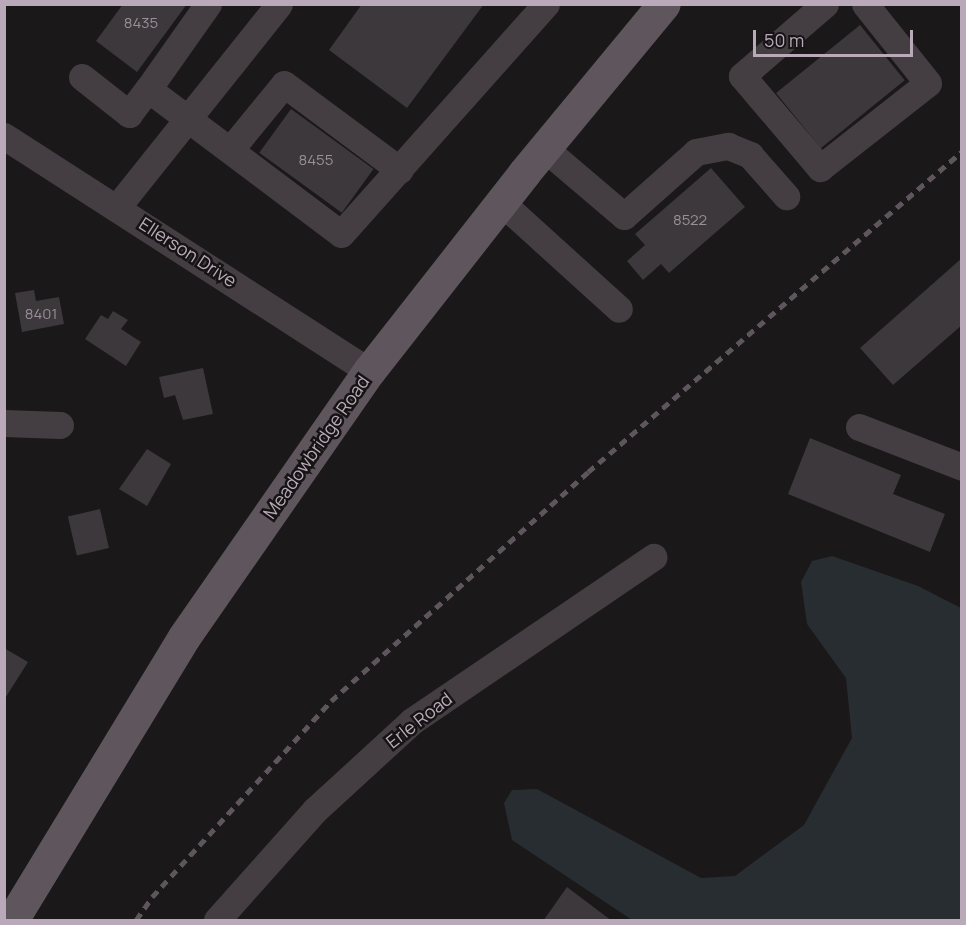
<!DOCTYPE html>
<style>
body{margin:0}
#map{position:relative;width:966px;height:925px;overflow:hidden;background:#1a1819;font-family:Manrope,sans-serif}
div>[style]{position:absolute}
.green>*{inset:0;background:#282d32}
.building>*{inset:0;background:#3c383b;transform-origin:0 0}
.minor>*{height:27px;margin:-13.5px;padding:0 13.5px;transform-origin:13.5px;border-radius:13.5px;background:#443e43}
.major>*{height:33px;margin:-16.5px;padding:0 16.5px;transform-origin:16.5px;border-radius:16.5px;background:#5e555d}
.rail>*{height:4.5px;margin-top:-2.25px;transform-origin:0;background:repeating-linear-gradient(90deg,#5e555d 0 8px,transparent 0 14px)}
span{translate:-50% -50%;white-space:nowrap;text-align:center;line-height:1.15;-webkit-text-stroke:5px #151314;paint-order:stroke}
.number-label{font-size:15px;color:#9a8e9a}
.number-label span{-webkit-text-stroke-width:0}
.street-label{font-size:18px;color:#baaab9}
.frame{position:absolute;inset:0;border:6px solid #baaab9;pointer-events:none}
.scale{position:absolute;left:753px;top:30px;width:160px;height:27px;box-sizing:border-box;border:3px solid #baaab9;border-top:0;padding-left:8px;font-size:18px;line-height:21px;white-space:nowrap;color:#baaab9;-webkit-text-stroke:4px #151314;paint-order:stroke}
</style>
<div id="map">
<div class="green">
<i style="clip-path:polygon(832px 556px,918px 586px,961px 608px,961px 920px,632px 920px,512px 840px,504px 803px,512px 790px,537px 789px,701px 878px,735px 876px,804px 825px,852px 738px,846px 678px,807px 624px,801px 582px,812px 561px)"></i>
</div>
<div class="building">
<i style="clip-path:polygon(123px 4px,187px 4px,137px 72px,96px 41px)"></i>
<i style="clip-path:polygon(362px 4px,484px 4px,407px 108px,329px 50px)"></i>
<i style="left:860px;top:25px;width:71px;height:108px;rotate:51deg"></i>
<i style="left:291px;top:109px;width:102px;height:54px;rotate:36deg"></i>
<i style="clip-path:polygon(711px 168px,745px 207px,669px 273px,661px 264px,643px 280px,627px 261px,645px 245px,635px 234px)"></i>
<i style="clip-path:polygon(962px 258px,962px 325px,893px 385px,860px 348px)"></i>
<i style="clip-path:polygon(34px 290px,36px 301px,59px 297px,64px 324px,22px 332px,15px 293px)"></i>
<i style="clip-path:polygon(113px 311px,128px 320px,121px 329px,141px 342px,126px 366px,85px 339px,101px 315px,108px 319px)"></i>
<i style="clip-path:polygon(203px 368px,213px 414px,183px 420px,175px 395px,164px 398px,159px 377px)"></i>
<i style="clip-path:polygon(810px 438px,901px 475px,893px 494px,945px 514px,930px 552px,788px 494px)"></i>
<i style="clip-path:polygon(147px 449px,171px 464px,147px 506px,119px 489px)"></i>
<i style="left:100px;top:509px;width:40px;height:33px;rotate:77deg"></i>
<i style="clip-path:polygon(4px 648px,28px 662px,4px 700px)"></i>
<i style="clip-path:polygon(567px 887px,612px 921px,543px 921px)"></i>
</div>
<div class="minor">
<i style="left:208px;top:4px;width:104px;rotate:125.2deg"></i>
<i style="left:148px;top:89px;width:241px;rotate:36.9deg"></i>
<i style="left:341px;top:234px;width:308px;rotate:-48.3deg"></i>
<i style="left:825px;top:4px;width:110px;rotate:139.1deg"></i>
<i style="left:742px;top:76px;width:121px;rotate:49.7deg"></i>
<i style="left:820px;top:168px;width:137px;rotate:-38.2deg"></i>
<i style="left:928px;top:83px;width:101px;rotate:-128.6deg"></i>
<i style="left:82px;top:77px;width:60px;rotate:38.2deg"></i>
<i style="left:129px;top:114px;width:31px;rotate:-53deg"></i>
<i style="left:4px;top:136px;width:434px;rotate:32.8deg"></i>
<i style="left:544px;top:148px;width:105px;rotate:40.4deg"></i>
<i style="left:624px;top:216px;width:96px;rotate:-41.6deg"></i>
<i style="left:696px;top:152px;width:33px;rotate:-11deg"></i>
<i style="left:728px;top:146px;width:24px;rotate:22deg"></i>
<i style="left:750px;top:155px;width:55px;rotate:48.7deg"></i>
<i style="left:230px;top:150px;width:85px;rotate:-50.7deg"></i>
<i style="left:284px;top:84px;width:144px;rotate:36.6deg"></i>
<i style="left:501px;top:202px;width:159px;rotate:42.2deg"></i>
<i style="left:118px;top:206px;width:258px;rotate:-51.4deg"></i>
<i style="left:4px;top:423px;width:56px;rotate:2deg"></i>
<i style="left:859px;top:427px;width:110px;rotate:21.2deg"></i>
<i style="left:217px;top:920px;width:147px;rotate:-48.3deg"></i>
<i style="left:315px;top:810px;width:132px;rotate:-42.5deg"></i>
<i style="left:412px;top:721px;width:292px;rotate:-34.2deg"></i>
</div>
<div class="major">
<i style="left:12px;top:920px;width:331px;rotate:-58.7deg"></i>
<i style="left:184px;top:637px;width:324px;rotate:-55.2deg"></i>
<i style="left:369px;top:371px;width:251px;rotate:-51.9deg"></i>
<i style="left:524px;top:173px;width:219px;rotate:-50.4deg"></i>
</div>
<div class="rail">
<i style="left:136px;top:920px;width:28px;rotate:-55deg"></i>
<i style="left:152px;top:897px;width:265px;rotate:-47.6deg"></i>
<i style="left:331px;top:701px;width:344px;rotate:-41.7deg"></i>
<i style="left:588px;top:472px;width:492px;rotate:-40.6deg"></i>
</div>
<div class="number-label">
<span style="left:141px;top:23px">8435</span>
<span style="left:316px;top:160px">8455</span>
<span style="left:690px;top:220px">8522</span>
<span style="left:41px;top:314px">8401</span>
</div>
<div class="street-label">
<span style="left:188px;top:252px;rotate:33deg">Ellerson Drive</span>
<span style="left:316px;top:447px;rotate:-55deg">Meadowbridge Road</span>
<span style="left:419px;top:720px;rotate:-38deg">Erle Road</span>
</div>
<div class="frame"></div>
<div class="scale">50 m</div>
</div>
